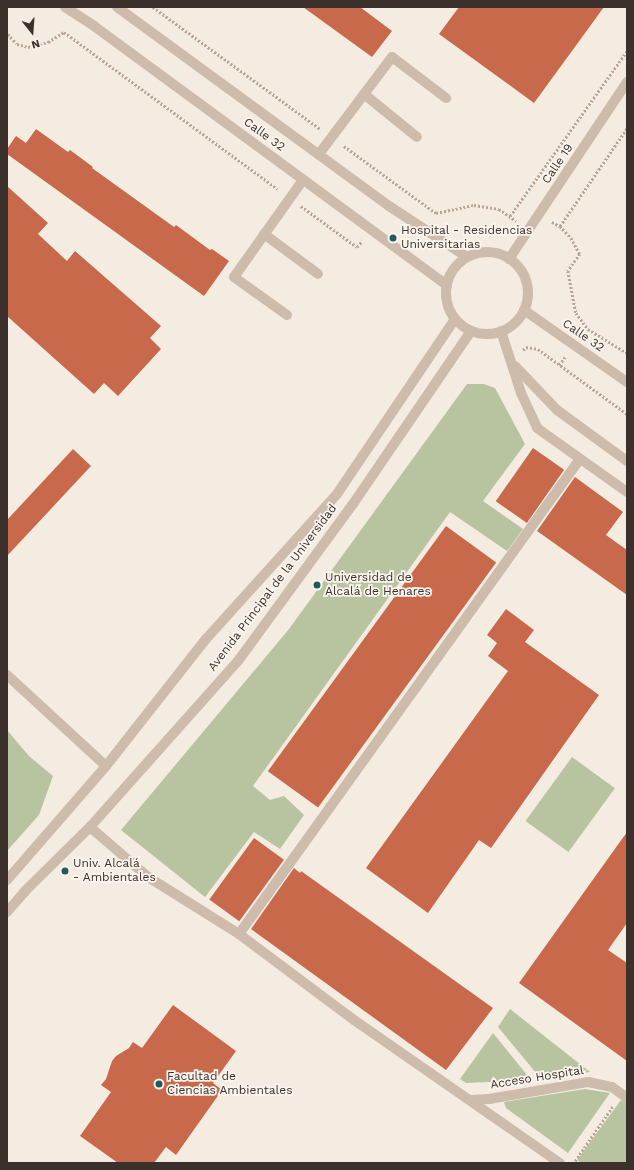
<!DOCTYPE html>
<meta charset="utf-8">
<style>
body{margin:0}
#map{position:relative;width:634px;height:1170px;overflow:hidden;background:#f4ebe1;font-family:"Work Sans",sans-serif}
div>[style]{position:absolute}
.green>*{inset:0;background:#b8c4a0;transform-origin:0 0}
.building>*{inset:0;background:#c8694b;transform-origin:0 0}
.path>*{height:2.5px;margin-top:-1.25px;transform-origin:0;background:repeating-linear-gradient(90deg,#b9a596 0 2px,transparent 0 4px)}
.minor>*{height:10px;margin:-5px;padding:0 5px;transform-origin:5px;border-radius:5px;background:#cdbbac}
.minor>.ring{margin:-5px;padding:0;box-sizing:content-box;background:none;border:10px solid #cdbbac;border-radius:50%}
.dots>*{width:11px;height:11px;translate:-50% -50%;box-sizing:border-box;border:2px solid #fbf5ee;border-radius:50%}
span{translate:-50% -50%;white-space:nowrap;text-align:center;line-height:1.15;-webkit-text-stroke:3.5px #fbf5ee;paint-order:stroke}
.street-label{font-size:12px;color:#3b302b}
.poi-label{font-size:12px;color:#3b302b}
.left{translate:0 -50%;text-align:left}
.frame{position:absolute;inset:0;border:8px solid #3b302b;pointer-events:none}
.north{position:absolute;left:12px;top:12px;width:40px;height:40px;-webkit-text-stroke:3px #fbf5ee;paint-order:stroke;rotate:163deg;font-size:11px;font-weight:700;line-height:16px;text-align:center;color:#3b302b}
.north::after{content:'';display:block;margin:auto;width:14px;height:18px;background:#3b302b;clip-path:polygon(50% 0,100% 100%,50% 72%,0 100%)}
</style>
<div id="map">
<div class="green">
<i style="clip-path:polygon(467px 384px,484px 384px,495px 388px,525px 444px,483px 501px,523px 529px,507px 551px,450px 512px,253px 786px,270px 800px,284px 796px,304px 815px,280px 849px,254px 832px,205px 897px,121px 830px,289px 629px)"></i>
<i style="clip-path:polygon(7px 730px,29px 756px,53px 776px,39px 815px,7px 851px)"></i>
<i style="left:572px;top:757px;width:53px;height:79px;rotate:36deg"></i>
<i style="clip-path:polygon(510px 1009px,590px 1072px,541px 1079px,498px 1027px)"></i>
<i style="clip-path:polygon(493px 1033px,531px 1080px,466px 1083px,460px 1079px)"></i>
<i style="clip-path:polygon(585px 1089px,610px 1093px,568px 1153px,506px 1108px,504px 1102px)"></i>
<i style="clip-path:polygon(621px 1100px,627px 1104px,627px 1163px,582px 1163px,577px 1160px)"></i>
</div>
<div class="building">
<i style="clip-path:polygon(303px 7px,360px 7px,392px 31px,372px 57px)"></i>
<i style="clip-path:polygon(459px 7px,604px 7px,534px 103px,439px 34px)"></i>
<i style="clip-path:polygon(36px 129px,68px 152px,70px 150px,93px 167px,92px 168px,174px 227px,176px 225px,210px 250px,212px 249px,229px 261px,204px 296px,7px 154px,7px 149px,16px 136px,26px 143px)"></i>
<i style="clip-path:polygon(7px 186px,48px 223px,38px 234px,67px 261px,75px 251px,161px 326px,150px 338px,161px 349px,118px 396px,104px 383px,94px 394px,7px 316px)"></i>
<i style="left:533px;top:448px;width:38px;height:65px;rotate:35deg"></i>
<i style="clip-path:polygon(73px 449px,91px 466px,7px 556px,7px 520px)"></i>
<i style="clip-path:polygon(575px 477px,623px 512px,606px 535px,627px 550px,627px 595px,537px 531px)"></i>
<i style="left:446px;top:526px;width:62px;height:303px;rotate:36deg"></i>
<i style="clip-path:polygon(506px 609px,534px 630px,525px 642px,599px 695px,491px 848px,479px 840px,428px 913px,366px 868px,508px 671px,488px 656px,497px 643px,487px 635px)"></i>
<i style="clip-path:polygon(627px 832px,627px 923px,608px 950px,627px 963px,627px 1061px,519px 983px)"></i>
<i style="left:254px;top:838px;width:37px;height:76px;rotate:36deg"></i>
<i style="clip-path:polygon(294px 868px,300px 873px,301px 871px,493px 1008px,446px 1070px,251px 929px)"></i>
<i style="clip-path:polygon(173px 1005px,236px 1051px,213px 1083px,222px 1090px,176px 1155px,166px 1147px,154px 1163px,118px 1163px,80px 1136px,111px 1092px,101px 1085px,106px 1079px,112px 1061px,116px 1056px,129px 1048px,133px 1042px,142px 1048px)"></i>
</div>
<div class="path">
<i style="left:153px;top:7px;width:207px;rotate:36.1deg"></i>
<i style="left:7px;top:36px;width:2px;rotate:-63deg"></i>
<i style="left:8px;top:34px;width:13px;rotate:48deg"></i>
<i style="left:17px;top:44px;width:11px;rotate:15deg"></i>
<i style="left:28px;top:47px;width:21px;rotate:-14deg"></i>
<i style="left:48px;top:42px;width:19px;rotate:-32deg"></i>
<i style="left:64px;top:32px;width:265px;rotate:36.3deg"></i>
<i style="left:344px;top:146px;width:114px;rotate:36.1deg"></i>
<i style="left:436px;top:213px;width:39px;rotate:-12deg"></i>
<i style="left:474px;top:205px;width:25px;rotate:9deg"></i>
<i style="left:499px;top:209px;width:21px;rotate:35deg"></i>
<i style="left:301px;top:206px;width:69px;rotate:36.2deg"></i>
<i style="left:357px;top:247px;width:8px;rotate:-50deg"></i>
<i style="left:510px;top:216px;width:202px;rotate:-54.7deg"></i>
<i style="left:552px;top:222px;width:9px;rotate:27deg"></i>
<i style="left:560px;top:226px;width:16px;rotate:47deg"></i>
<i style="left:571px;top:238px;width:18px;rotate:61deg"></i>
<i style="left:580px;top:254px;width:21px;rotate:125deg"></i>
<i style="left:568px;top:271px;width:43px;rotate:79.2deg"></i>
<i style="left:576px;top:313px;width:20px;rotate:53deg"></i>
<i style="left:588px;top:329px;width:46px;rotate:31.6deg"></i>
<i style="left:560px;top:226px;width:119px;rotate:-55.6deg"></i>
<i style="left:523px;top:350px;width:4px;rotate:-45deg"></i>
<i style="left:526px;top:347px;width:12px;rotate:9deg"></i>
<i style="left:538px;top:349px;width:110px;rotate:36.1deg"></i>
<i style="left:559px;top:365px;width:10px;rotate:-53deg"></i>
<i style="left:575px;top:1161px;width:67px;rotate:-55.4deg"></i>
</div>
<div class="minor">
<i style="left:65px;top:7px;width:35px;rotate:33deg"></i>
<i style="left:94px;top:26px;width:438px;rotate:36.3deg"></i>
<i style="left:117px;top:7px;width:337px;rotate:36.2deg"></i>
<i style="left:389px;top:206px;width:93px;rotate:33.2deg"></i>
<i style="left:364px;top:94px;width:68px;rotate:39.1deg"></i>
<i style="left:319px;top:154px;width:121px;rotate:-53deg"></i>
<i style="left:392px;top:57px;width:68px;rotate:37.2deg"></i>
<i style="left:264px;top:234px;width:67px;rotate:36.5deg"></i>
<i class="ring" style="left:446px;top:252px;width:72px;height:72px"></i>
<i style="left:509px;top:259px;width:213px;rotate:-56.3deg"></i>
<i style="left:524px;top:310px;width:126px;rotate:35deg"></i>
<i style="left:287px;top:315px;width:65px;rotate:-144.4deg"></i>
<i style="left:234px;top:277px;width:119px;rotate:-54.6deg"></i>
<i style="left:501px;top:331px;width:65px;rotate:72.1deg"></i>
<i style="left:521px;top:393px;width:38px;rotate:65deg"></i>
<i style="left:537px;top:428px;width:110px;rotate:35.4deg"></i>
<i style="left:515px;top:366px;width:61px;rotate:46.3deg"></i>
<i style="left:557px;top:410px;width:87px;rotate:36.1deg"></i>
<i style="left:7px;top:675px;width:134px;rotate:42.6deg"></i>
<i style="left:90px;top:827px;width:77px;rotate:40.8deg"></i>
<i style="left:148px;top:877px;width:107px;rotate:32.1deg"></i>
<i style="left:239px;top:934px;width:144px;rotate:36.8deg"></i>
<i style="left:354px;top:1020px;width:251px;rotate:34.8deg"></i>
<i style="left:7px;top:880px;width:151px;rotate:-49deg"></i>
<i style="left:106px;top:766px;width:162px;rotate:-51.8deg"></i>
<i style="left:206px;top:639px;width:195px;rotate:-47.9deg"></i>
<i style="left:337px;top:494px;width:211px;rotate:-56deg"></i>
<i style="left:7px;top:912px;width:28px;rotate:-49deg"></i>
<i style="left:25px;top:891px;width:91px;rotate:-44.6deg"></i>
<i style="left:90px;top:827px;width:222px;rotate:-48.3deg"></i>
<i style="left:238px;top:661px;width:195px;rotate:-53.8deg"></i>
<i style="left:353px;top:504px;width:209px;rotate:-55.7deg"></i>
<i style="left:239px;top:934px;width:585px;rotate:-54.33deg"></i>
<i style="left:472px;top:1100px;width:17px;rotate:-3deg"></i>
<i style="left:489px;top:1099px;width:100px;rotate:-9.7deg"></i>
<i style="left:588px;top:1082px;width:25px;rotate:12deg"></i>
<i style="left:612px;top:1087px;width:19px;rotate:36deg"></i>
</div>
<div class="dots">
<i style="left:393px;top:238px;background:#1f5a5e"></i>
<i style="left:317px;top:585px;background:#1f5a5e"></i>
<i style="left:65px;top:871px;background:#1f5a5e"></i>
<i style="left:159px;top:1084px;background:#1f5a5e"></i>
</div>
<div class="street-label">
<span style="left:264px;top:135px;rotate:36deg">Calle 32</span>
<span style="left:558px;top:164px;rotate:-56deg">Calle 19</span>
<span style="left:583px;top:336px;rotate:35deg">Calle 32</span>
<span style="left:273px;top:588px;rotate:-53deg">Avenida Principal de la Universidad</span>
<span style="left:537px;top:1078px;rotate:-9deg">Acceso Hospital</span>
</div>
<div class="poi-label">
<span class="left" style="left:401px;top:238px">Hospital - Residencias<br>Universitarias</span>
<span class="left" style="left:325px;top:585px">Universidad de<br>Alcalá de Henares</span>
<span class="left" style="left:73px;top:871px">Univ. Alcalá<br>- Ambientales</span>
<span class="left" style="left:167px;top:1084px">Facultad de<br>Ciencias Ambientales</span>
</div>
<div class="frame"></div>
<div class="north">N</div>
</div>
